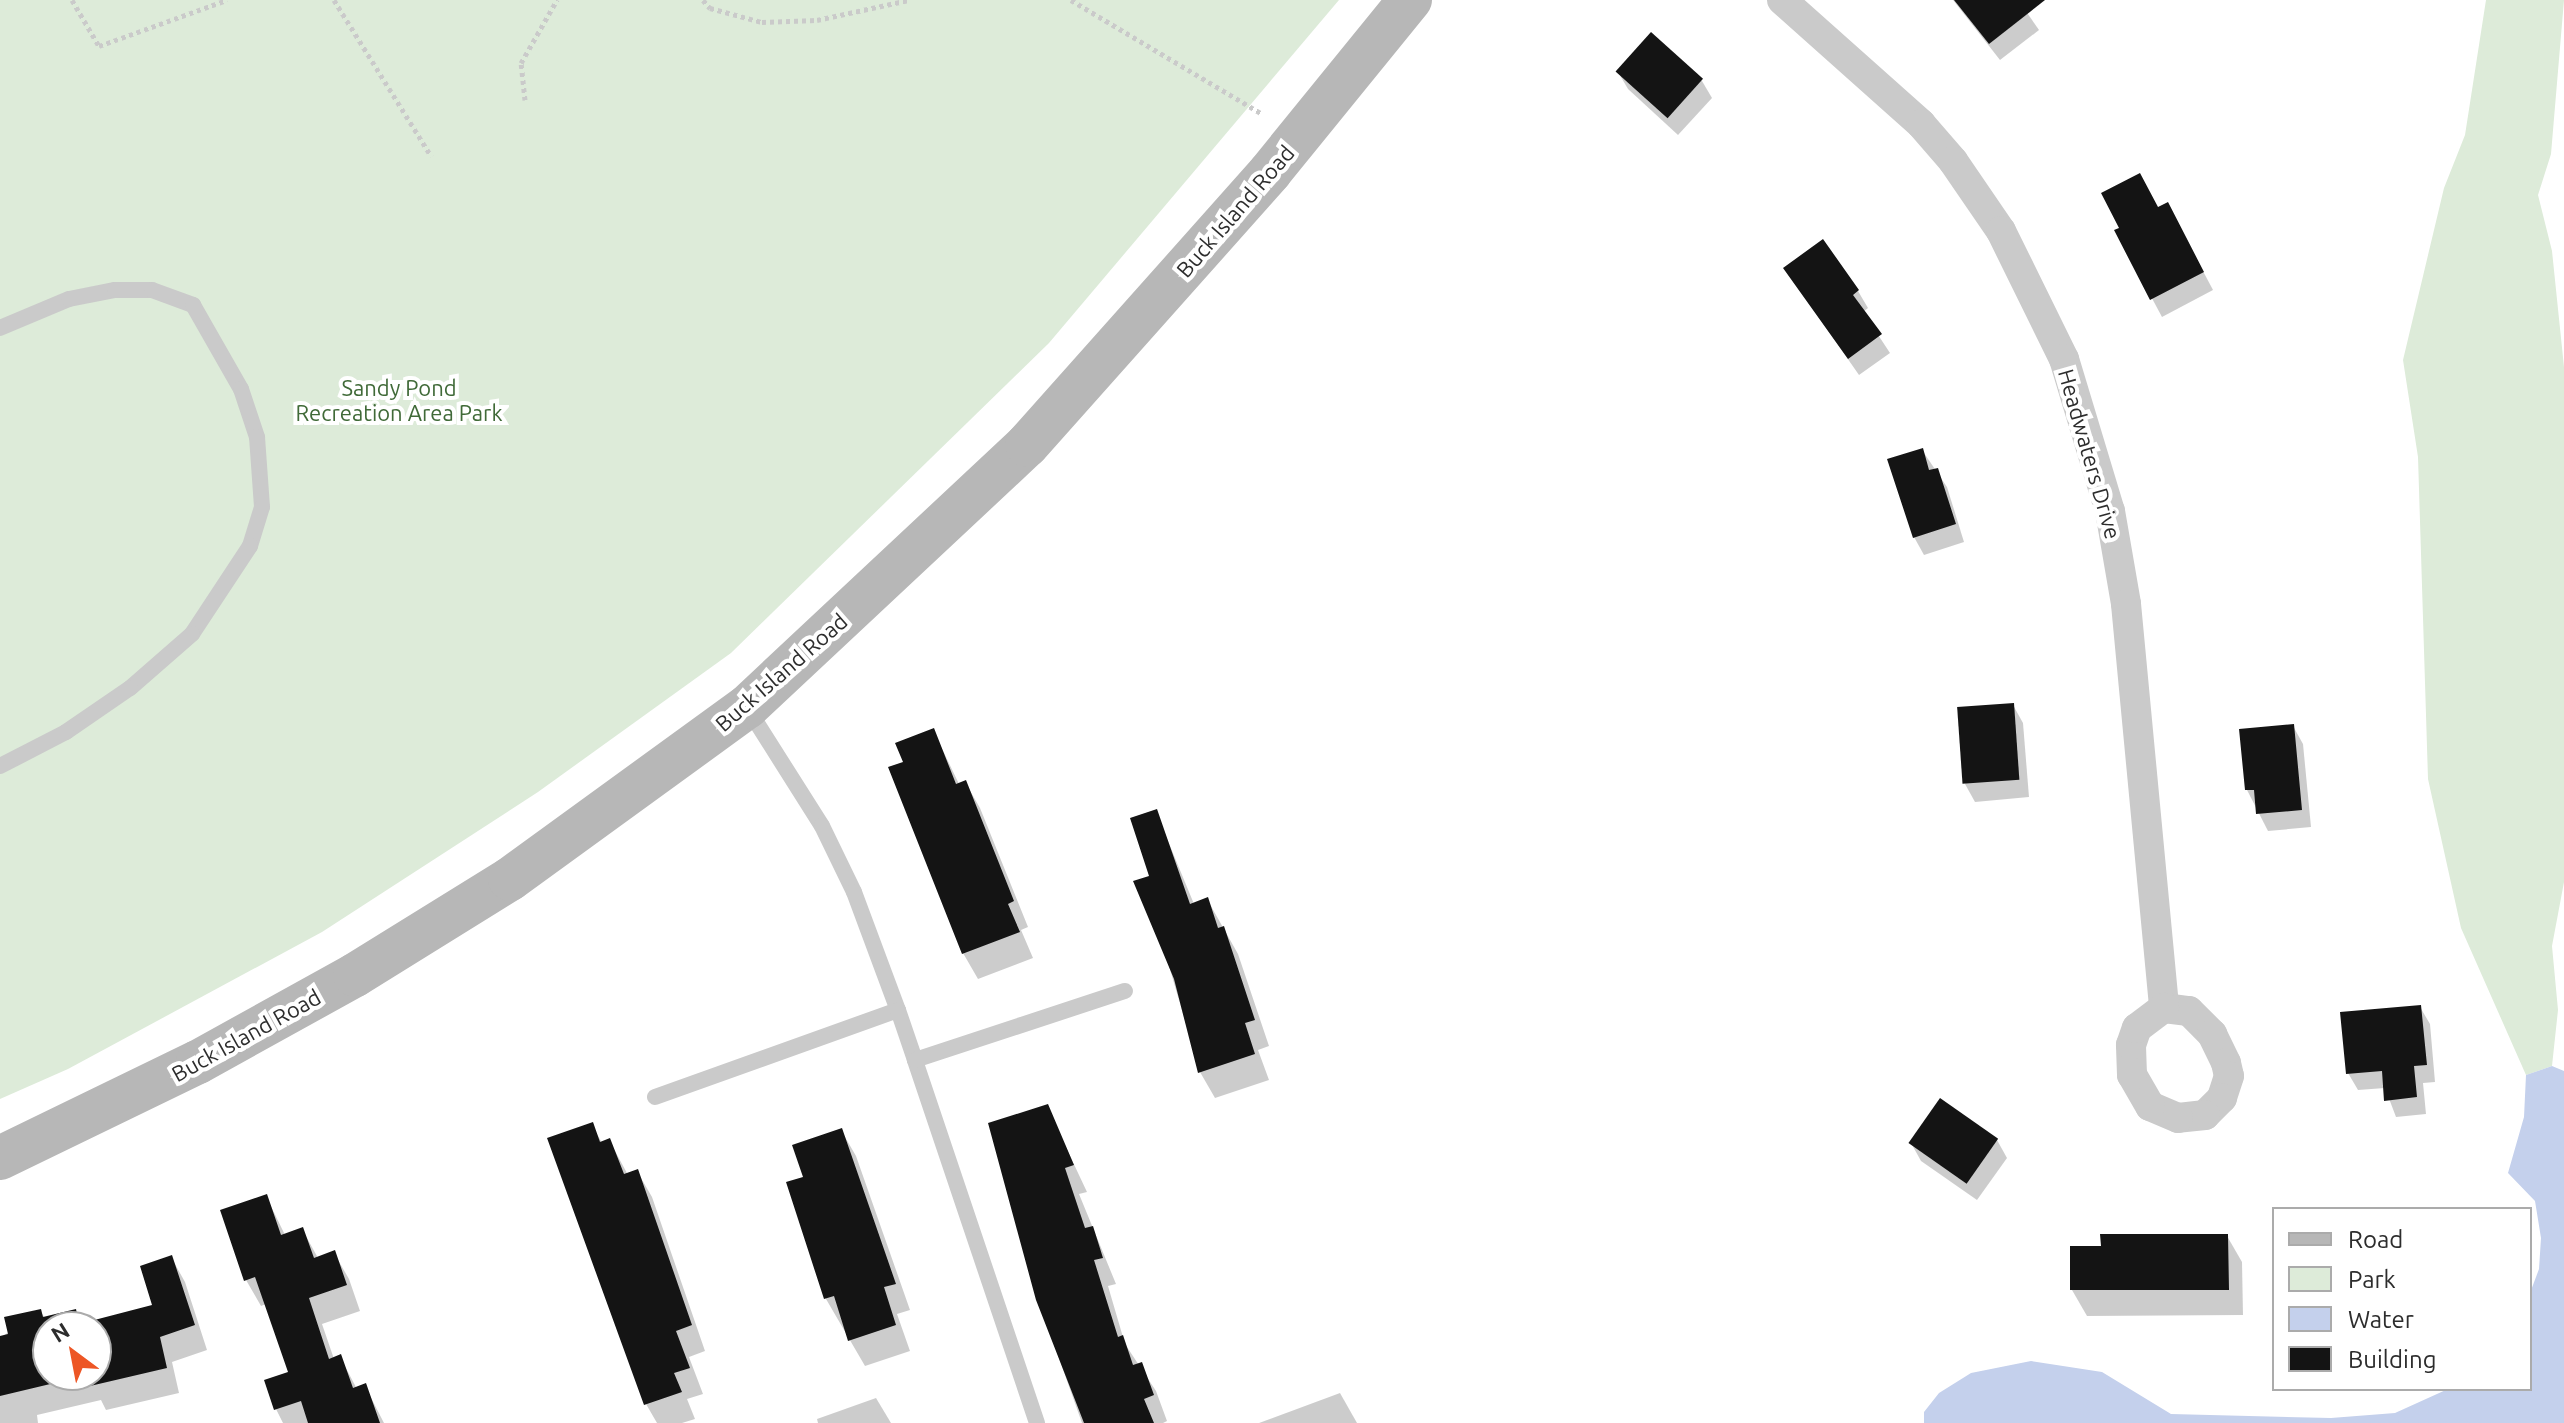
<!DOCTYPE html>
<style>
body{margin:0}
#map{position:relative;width:2564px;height:1423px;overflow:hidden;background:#fff;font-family:Ubuntu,sans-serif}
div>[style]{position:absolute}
.green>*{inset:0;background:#ddebd9}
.water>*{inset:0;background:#c4d0ec}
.shadow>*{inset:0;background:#0003}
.building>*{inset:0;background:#141414;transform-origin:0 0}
.path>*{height:5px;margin-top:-2.5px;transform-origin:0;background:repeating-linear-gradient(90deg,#cacaca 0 4px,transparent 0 8px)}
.lane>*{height:16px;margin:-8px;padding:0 8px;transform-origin:8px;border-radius:8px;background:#cacaca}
.street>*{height:30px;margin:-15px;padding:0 15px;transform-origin:15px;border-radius:15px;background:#cacaca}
.secondary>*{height:44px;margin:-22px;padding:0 22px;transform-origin:22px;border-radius:22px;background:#b7b7b7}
span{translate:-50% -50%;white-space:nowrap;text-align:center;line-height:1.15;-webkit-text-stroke:8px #fff;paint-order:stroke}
.street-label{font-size:22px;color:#2d2d2d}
.park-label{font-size:22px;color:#406a38}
.legend{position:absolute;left:2272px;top:1207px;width:260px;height:184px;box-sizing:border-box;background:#fff;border:2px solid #ababab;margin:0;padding:10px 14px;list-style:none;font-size:24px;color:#2d2d2d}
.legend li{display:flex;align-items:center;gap:16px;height:40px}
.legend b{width:40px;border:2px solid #ababab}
.north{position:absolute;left:32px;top:1311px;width:80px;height:80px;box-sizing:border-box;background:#fff;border:2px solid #ababab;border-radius:50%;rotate:328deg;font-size:22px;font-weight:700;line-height:32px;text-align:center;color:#2d2d2d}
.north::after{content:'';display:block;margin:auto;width:28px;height:36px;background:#ed5625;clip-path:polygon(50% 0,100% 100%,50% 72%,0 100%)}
</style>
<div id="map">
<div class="green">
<i style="clip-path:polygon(0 0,1339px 0,1049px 343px,731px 653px,538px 792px,322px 932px,68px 1069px,0 1099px)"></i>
<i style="clip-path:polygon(2486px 0,2564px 0,2551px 154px,2538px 195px,2552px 251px,2564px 367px,2564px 882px,2552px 946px,2558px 1010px,2552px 1066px,2526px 1075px,2461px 928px,2428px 779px,2418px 457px,2403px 360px,2444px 188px,2465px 135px)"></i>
</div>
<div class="water">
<i style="clip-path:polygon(2552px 1066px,2564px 1071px,2564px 1423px,1924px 1423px,1924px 1412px,1939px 1393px,1971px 1373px,2031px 1361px,2102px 1372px,2171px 1414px,2331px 1418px,2395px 1413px,2448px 1389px,2530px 1389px,2530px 1293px,2539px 1269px,2541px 1238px,2535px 1201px,2508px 1173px,2524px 1117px,2526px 1075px)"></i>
</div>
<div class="shadow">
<i style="clip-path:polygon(1953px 0,2018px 0,2039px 30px,2000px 60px)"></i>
<i style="clip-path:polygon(1651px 35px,1702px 81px,1712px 98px,1678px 135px,1628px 89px,1618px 72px)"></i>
<i style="clip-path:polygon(2158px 210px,2177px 222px,2213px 290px,2162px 317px,2116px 231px)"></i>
<i style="clip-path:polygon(1785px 269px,1858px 291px,1868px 308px,1863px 312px,1890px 353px,1859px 375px)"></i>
<i style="clip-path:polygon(1922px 450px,1947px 487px,1964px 542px,1924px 555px,1914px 537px)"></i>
<i style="clip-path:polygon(2013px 705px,2023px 723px,2029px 797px,1975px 802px,1965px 784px)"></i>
<i style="clip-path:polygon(2293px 726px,2303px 744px,2311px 827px,2268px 831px,2247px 790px)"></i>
<i style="clip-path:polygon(933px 730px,959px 784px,965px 782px,980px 808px,1028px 927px,1021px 930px,1033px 958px,978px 979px,963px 953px,905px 763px)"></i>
<i style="clip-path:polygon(1156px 812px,1194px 904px,1207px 899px,1238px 954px,1269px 1046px,1258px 1050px,1269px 1080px,1215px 1098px,1200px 1072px,1162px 942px,1135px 882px,1152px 877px)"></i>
<i style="clip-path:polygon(2420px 1007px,2430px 1024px,2435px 1082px,2423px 1083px,2426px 1114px,2396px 1117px,2385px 1088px,2358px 1090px,2348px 1073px)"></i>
<i style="clip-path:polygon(1047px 1107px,1087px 1192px,1079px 1194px,1116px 1284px,1108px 1286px,1125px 1344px,1156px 1391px,1167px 1421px,1163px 1423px,1082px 1423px,1038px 1299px)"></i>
<i style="clip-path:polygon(592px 1125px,602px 1143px,609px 1140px,628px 1175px,637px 1171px,652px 1197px,705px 1351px,689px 1357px,703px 1394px,687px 1399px,695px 1419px,682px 1423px,657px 1423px,646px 1404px)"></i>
<i style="clip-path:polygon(841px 1130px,856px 1156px,910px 1310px,897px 1314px,910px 1351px,865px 1366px,826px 1299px,789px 1184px,805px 1178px)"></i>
<i style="clip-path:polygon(1997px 1140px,2007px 1158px,1977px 1200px,1921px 1161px,1911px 1143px)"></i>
<i style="clip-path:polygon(266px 1196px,285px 1235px,302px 1229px,318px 1258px,334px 1253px,349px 1279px,360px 1311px,322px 1324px,334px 1359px,340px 1357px,357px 1389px,365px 1386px,384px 1423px,283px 1423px,276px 1409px,290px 1374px,266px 1304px,261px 1306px,246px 1280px)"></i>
<i style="clip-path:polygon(2227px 1236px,2242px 1262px,2243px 1315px,2087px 1316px,2072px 1290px,2103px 1248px)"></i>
<i style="clip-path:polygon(evenodd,171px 1257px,185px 1282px,207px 1350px,172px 1362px,179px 1393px,106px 1410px,101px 1400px,37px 1415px,38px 1423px,0 1423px,0 1338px,40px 1311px,45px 1318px,75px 1312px,83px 1325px,155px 1306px,171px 1257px,48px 1327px,96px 1327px,96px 1375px,48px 1375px,48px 1327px)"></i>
<i style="clip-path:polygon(1340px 1393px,1357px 1423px,1259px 1423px)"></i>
<i style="clip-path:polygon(876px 1398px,891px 1423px,818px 1423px,817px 1419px)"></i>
</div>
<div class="building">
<i style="clip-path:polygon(1954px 0,2045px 0,1989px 44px)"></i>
<i style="left:1651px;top:32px;width:70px;height:53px;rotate:42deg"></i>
<i style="clip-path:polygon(2140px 173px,2158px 207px,2168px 202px,2204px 272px,2150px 300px,2114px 230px,2119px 228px,2101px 193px)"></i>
<i style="clip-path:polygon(1823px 239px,1859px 290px,1853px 295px,1882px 334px,1848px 359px,1783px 268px)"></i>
<i style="clip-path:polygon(1923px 448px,1929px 470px,1938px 468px,1956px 524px,1913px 538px,1887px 459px)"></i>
<i style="left:2014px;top:703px;width:77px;height:57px;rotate:86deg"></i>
<i style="clip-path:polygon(2294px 724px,2302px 810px,2256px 814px,2254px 790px,2245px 790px,2239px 729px)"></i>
<i style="clip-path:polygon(934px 728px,956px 784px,966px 780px,1014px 901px,1008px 904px,1020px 932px,962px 954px,888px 767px,903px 762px,895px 743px)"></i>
<i style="clip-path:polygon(1157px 809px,1190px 904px,1208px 897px,1218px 928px,1224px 926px,1255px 1020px,1245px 1023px,1255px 1054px,1198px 1073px,1174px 979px,1133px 881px,1149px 876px,1130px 818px)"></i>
<i style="clip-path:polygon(2421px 1005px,2427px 1065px,2414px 1066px,2417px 1097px,2384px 1101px,2382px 1071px,2346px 1074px,2340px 1012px)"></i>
<i style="left:1940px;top:1098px;width:71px;height:55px;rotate:35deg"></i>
<i style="clip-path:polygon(1048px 1104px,1074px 1165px,1065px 1168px,1085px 1228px,1093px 1226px,1103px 1258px,1094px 1260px,1118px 1337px,1123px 1335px,1133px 1365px,1142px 1362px,1154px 1395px,1144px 1399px,1154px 1423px,1084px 1423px,1036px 1300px,988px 1123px)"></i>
<i style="clip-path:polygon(593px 1122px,600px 1142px,610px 1138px,624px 1174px,638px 1169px,692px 1325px,676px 1331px,690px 1368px,674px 1373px,682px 1392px,644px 1405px,547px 1138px)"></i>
<i style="clip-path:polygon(842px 1128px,896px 1284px,884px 1287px,896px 1325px,848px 1341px,834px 1296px,824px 1299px,786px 1182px,803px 1177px,792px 1145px)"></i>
<i style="clip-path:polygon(267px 1194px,281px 1235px,303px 1227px,314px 1258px,335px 1250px,347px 1285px,309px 1298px,329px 1359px,341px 1354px,353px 1388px,366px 1383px,380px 1423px,308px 1423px,301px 1401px,274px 1410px,264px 1380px,288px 1372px,255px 1277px,244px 1281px,220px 1210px)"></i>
<i style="clip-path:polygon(2100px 1234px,2228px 1234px,2229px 1290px,2070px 1290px,2070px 1246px,2101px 1246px)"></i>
<i style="clip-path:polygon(evenodd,172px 1255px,195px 1325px,160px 1337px,167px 1368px,90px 1386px,88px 1375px,0 1396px,0 1336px,8px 1334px,4px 1317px,41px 1309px,43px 1317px,76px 1309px,79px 1324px,152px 1305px,140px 1266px,172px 1255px,48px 1327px,96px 1327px,96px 1375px,48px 1375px,48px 1327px)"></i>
</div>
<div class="path">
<i style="left:72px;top:0;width:53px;rotate:59.6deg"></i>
<i style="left:99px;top:46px;width:136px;rotate:-19.8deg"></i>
<i style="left:334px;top:0;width:184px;rotate:58.1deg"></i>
<i style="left:703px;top:0;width:11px;rotate:49deg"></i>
<i style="left:710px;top:8px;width:54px;rotate:15.1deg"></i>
<i style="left:762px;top:22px;width:55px;rotate:-2.1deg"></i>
<i style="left:817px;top:20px;width:94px;rotate:-12.3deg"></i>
<i style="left:1071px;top:0;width:222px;rotate:30.8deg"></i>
<i style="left:525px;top:100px;width:37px;rotate:-96deg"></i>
<i style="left:521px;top:63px;width:73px;rotate:-60.3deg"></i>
</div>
<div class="lane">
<i style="left:0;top:328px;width:75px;rotate:-22.8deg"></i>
<i style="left:69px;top:299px;width:47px;rotate:-11.1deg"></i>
<i style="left:115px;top:290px;width:37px"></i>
<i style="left:152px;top:290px;width:44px;rotate:20.1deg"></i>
<i style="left:193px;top:305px;width:97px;rotate:60.3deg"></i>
<i style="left:241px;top:389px;width:51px;rotate:71.6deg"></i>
<i style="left:257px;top:437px;width:70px;rotate:85.9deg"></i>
<i style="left:262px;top:507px;width:41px;rotate:107.1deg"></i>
<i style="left:250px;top:546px;width:105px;rotate:123.4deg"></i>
<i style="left:192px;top:634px;width:82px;rotate:138.9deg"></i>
<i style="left:130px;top:688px;width:78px;rotate:145.5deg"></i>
<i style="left:66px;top:732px;width:74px;rotate:152.7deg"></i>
<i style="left:748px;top:709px;width:138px;rotate:57.7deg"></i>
<i style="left:822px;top:826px;width:73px;rotate:64.1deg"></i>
<i style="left:854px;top:892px;width:126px;rotate:69.6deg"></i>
<i style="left:655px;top:1097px;width:258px;rotate:-19.7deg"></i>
<i style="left:898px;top:1010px;width:53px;rotate:71.2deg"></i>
<i style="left:1037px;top:1423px;width:383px;rotate:-108.6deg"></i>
<i style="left:915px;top:1060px;width:221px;rotate:-18.2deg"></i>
</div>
<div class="street">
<i style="left:1782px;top:0;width:186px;rotate:41.7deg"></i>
<i style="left:1921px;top:124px;width:49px;rotate:49.1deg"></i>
<i style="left:1953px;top:161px;width:85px;rotate:55.6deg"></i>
<i style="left:2001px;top:231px;width:143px;rotate:63.8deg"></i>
<i style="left:2064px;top:359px;width:159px;rotate:73.2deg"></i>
<i style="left:2110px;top:511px;width:94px;rotate:80.2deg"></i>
<i style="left:2126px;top:604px;width:406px;rotate:84.6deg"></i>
<i style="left:2164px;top:1008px;width:25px;rotate:7deg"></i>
<i style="left:2189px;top:1011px;width:33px;rotate:45deg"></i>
<i style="left:2212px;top:1034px;width:32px;rotate:64deg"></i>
<i style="left:2226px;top:1063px;width:13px;rotate:77deg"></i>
<i style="left:2229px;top:1076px;width:23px;rotate:108deg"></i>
<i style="left:2222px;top:1098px;width:24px;rotate:135deg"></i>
<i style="left:2205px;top:1115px;width:27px;rotate:174deg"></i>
<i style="left:2178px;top:1118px;width:30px;rotate:-157deg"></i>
<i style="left:2150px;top:1106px;width:36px;rotate:-120deg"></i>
<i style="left:2132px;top:1075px;width:30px;rotate:-92deg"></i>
<i style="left:2131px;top:1045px;width:18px;rotate:-71deg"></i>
<i style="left:2137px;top:1028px;width:34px;rotate:-37deg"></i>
</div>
<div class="secondary">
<i style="left:0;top:1158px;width:220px;rotate:-25.9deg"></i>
<i style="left:198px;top:1062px;width:179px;rotate:-29deg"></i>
<i style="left:355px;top:975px;width:182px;rotate:-31.8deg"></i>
<i style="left:510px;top:879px;width:293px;rotate:-36deg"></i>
<i style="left:747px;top:707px;width:383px;rotate:-43.1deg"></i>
<i style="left:1027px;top:445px;width:365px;rotate:-48.3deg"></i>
<i style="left:1270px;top:172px;width:222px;rotate:-50.9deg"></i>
</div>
<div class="street-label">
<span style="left:1235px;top:211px;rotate:-49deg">Buck Island Road</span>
<span style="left:2090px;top:454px;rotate:74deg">Headwaters Drive</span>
<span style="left:781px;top:672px;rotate:-41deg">Buck Island Road</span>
<span style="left:246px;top:1035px;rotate:-29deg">Buck Island Road</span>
</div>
<div class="park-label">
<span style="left:399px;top:400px">Sandy Pond<br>Recreation Area Park</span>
</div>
<ul class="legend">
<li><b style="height:10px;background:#b7b7b7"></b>Road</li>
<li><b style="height:22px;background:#ddebd9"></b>Park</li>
<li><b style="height:22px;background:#c4d0ec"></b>Water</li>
<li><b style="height:22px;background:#141414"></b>Building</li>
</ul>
<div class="north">N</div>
</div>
